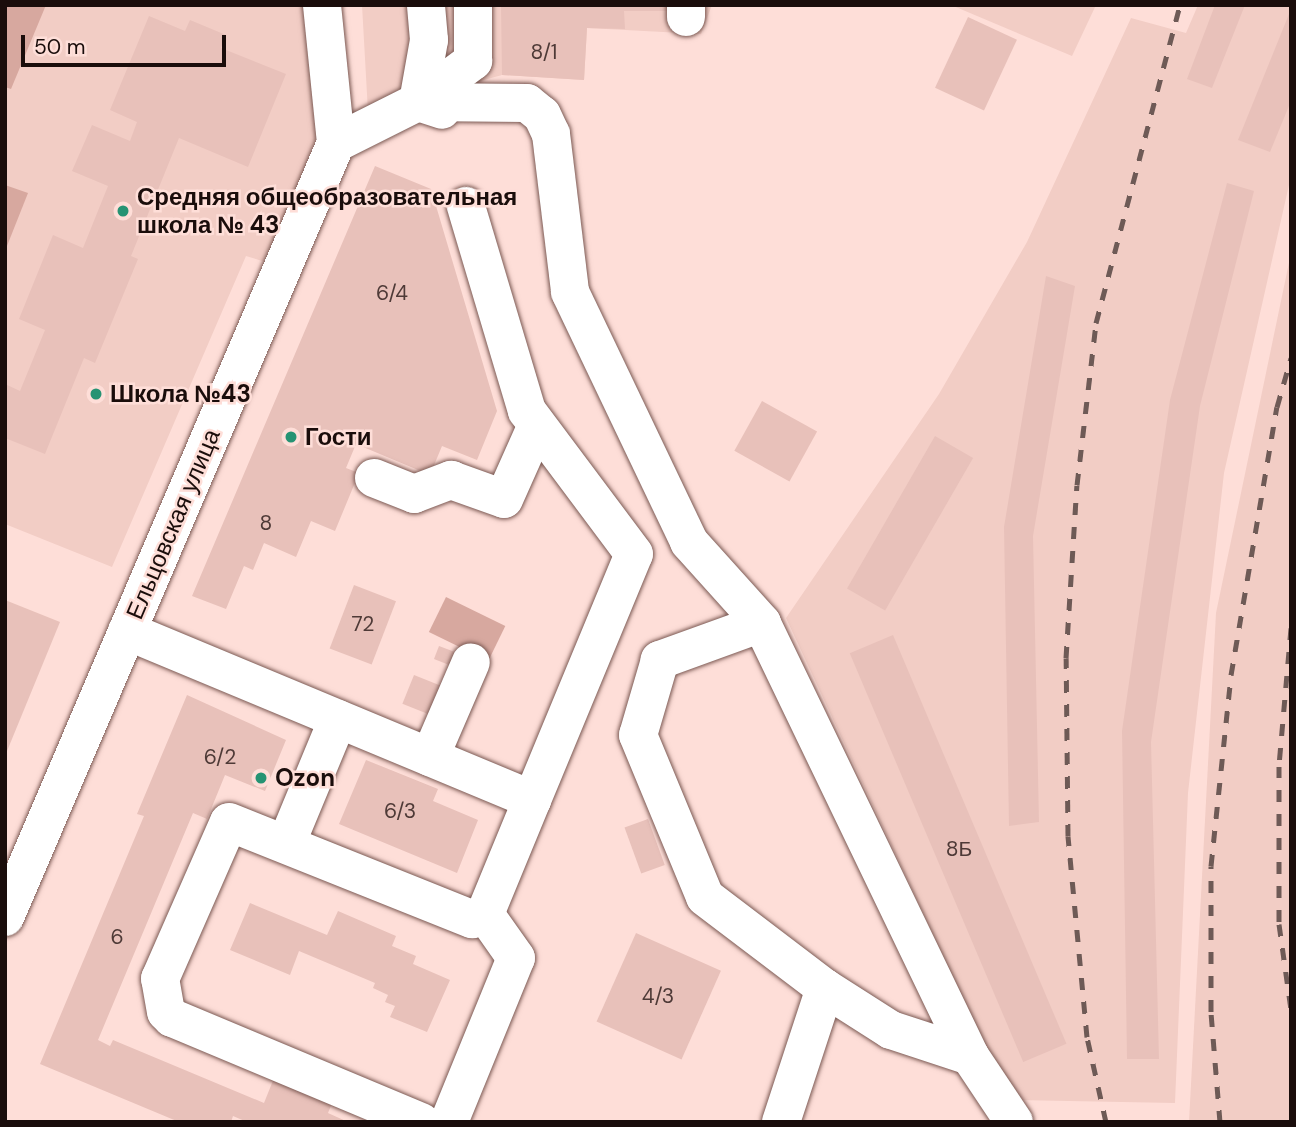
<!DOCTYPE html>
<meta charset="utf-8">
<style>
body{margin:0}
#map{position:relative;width:1296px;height:1127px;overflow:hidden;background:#feded8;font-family:"DM Sans",sans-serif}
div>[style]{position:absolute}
.built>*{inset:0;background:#f2cdc5}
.green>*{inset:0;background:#d7a89f;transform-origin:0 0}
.building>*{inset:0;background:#e8c1ba;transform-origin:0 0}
.roads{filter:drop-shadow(0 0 2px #7b5953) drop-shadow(0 0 2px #7b5953)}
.minor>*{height:38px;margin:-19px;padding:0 19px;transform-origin:19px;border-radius:19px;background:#fff}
.rail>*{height:5px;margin-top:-2.5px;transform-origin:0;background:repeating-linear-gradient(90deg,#6e5a56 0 12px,transparent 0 24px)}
.dots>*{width:19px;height:19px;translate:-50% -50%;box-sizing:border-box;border:4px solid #feded8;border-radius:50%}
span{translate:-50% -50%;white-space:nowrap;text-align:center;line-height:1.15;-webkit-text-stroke:5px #feded8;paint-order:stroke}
.number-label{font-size:21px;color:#4e3a37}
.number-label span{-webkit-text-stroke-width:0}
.poi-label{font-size:24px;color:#1a0d0b;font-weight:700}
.left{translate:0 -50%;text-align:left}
.street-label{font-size:24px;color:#1a0d0b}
.frame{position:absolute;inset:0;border:7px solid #1a0d0b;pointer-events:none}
.scale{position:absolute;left:21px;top:35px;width:205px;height:32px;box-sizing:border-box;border:4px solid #1a0d0b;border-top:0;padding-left:9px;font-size:21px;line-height:24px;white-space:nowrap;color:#1a0d0b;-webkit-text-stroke:5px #feded8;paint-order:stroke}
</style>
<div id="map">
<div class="built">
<i style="clip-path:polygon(5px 5px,303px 5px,322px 121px,269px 263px,246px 256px,112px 567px,5px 524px)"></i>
<i style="clip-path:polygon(362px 5px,712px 5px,701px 34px,587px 28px,584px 80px,502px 75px,368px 112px)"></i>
<i style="clip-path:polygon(951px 5px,1096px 5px,1072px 56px)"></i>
<i style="clip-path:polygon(1198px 5px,1291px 5px,1291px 176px,1224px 473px,1188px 793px,1175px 1103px,1010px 1100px,786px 618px,939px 394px,1027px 242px,1131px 18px,1186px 33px)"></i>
<i style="clip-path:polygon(1291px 253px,1291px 1122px,1189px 1122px,1216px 613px)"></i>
</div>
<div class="green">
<i style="clip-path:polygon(5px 5px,46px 5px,11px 89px,5px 87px)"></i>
<i style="clip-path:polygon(5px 185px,28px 193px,5px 251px)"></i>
<i style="left:446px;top:597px;width:66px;height:39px;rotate:26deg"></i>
</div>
<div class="building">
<i style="clip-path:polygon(501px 5px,674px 5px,674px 11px,624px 11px,625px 29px,587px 28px,584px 80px,502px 75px)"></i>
<i style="clip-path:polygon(1215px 5px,1245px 5px,1212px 88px,1187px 79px)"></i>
<i style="clip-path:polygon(1291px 9px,1291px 101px,1270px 152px,1238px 140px)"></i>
<i style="clip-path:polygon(149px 16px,185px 31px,190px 20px,226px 35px,221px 48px,286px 74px,248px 167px,179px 138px,131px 256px,138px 259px,95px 363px,84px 358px,45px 454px,5px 438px,5px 384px,20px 391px,45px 330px,19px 319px,53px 235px,83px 248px,108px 186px,72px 171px,92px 125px,130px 141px,137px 122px,110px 110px)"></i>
<i style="left:968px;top:17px;width:54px;height:78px;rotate:25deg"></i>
<i style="clip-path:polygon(375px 166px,431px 189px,497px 411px,477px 460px,442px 446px,430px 475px,356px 444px,346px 468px,359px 473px,335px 531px,311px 521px,296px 557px,264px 543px,253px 570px,244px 566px,226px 609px,192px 596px)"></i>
<i style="clip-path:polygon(1227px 183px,1254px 191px,1200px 406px,1151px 742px,1159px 1059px,1127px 1059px,1122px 731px,1170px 400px)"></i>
<i style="clip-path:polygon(1046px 276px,1075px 286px,1033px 536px,1039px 822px,1009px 826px,1004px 527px)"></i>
<i style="left:762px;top:401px;width:63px;height:57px;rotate:29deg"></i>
<i style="left:935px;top:436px;width:44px;height:176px;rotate:30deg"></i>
<i style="left:354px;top:585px;width:45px;height:68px;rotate:21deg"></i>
<i style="clip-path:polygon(5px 600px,60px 622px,5px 756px)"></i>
<i style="left:893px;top:635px;width:444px;height:47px;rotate:67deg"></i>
<i style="left:439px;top:646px;width:19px;height:14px;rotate:21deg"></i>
<i style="left:414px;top:675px;width:31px;height:31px;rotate:22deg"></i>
<i style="clip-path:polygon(187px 695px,286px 740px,265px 791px,225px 775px,207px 819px,193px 813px,98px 1040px,110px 1046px,113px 1040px,264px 1103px,274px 1078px,332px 1103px,328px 1113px,348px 1122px,247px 1122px,233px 1116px,231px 1122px,179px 1122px,40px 1064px,144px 816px,137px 814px)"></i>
<i style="clip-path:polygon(366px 760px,438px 789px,433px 801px,478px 820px,457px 873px,339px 824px)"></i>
<i style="left:648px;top:819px;width:49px;height:25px;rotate:70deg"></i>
<i style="clip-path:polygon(250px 903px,327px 935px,338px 911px,396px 936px,392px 946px,416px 956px,413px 964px,450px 980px,427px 1032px,390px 1017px,395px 1006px,385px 1002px,388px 995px,373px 988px,375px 983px,299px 951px,290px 975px,230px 950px)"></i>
<i style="left:636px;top:933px;width:93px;height:97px;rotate:24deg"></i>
</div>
<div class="roads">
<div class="minor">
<i style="left:686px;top:17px;width:12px;rotate:-90deg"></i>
<i style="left:418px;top:102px;width:109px;rotate:0.5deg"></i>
<i style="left:527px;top:103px;width:19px;rotate:39deg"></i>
<i style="left:542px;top:115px;width:21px;rotate:65deg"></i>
<i style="left:551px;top:134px;width:159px;rotate:83.1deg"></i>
<i style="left:570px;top:292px;width:277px;rotate:64.5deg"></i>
<i style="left:689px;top:542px;width:109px;rotate:48deg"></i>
<i style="left:762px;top:623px;width:109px;rotate:160.1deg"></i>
<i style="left:660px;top:660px;width:78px;rotate:106.3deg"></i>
<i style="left:638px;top:735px;width:175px;rotate:67.5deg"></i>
<i style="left:705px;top:897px;width:151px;rotate:37.2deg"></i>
<i style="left:825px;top:988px;width:78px;rotate:32.5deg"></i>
<i style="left:891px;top:1030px;width:83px;rotate:18.2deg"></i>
<i style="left:970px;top:1056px;width:480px;rotate:-115.7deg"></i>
<i style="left:418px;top:102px;width:69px;rotate:-36.7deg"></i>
<i style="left:473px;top:61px;width:56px;rotate:-90deg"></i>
<i style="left:418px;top:102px;width:63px;rotate:-79.9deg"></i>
<i style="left:429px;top:40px;width:35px;rotate:-95deg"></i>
<i style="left:336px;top:143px;width:92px;rotate:-26.6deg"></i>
<i style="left:418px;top:102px;width:25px;rotate:18deg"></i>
<i style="left:374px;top:478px;width:43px;rotate:21.8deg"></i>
<i style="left:414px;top:494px;width:40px;rotate:-21deg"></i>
<i style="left:451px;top:480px;width:56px;rotate:19.7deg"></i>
<i style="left:504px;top:499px;width:81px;rotate:-66deg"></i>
<i style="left:127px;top:631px;width:439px;rotate:22.6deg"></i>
<i style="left:532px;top:800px;width:266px;rotate:-67.5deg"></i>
<i style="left:634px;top:554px;width:179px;rotate:-126.8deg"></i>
<i style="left:527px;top:411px;width:214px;rotate:-106.6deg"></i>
<i style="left:430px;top:757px;width:103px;rotate:-66.7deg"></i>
<i style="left:287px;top:842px;width:133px;rotate:-67.5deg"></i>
<i style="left:5px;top:917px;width:842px;rotate:-66.85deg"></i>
<i style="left:336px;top:143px;width:139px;rotate:-95.8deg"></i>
<i style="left:970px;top:1056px;width:79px;rotate:56.3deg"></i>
<i style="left:421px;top:1122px;width:270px;rotate:-157.3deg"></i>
<i style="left:172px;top:1018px;width:8px;rotate:-135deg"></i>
<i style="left:166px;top:1012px;width:34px;rotate:-100deg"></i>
<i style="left:160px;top:979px;width:171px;rotate:-66.3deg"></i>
<i style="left:229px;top:822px;width:262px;rotate:21.8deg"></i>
<i style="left:472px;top:919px;width:14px;rotate:-21deg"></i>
<i style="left:485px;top:914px;width:123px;rotate:-67.6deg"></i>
<i style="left:449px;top:1122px;width:177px;rotate:-67.8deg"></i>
<i style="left:516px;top:958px;width:54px;rotate:-125.2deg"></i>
<i style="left:781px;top:1122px;width:141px;rotate:-71.8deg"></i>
</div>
</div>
<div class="rail">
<i style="left:1291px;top:628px;width:139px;rotate:95deg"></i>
<i style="left:1279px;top:766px;width:158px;rotate:90deg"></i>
<i style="left:1279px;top:924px;width:86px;rotate:82deg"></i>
<i style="left:1106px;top:1122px;width:87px;rotate:-102.6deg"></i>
<i style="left:1087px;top:1037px;width:202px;rotate:-95.4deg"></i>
<i style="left:1068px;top:836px;width:178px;rotate:-90.6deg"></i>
<i style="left:1066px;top:658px;width:173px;rotate:-86.4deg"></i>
<i style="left:1077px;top:485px;width:163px;rotate:-83.3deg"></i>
<i style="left:1096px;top:323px;width:329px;rotate:-75.2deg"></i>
<i style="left:1220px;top:1122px;width:110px;rotate:-94.7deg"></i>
<i style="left:1211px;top:1012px;width:146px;rotate:-90deg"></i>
<i style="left:1211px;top:866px;width:192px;rotate:-84deg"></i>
<i style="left:1231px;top:675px;width:272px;rotate:-80.3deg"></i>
<i style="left:1277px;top:407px;width:51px;rotate:-74.1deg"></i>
</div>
<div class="dots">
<i style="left:123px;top:211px;background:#269373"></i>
<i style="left:96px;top:394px;background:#269373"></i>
<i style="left:291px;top:437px;background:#269373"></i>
<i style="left:261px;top:778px;background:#269373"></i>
</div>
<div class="number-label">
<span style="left:544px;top:52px">8/1</span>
<span style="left:392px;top:293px">6/4</span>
<span style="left:266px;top:523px">8</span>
<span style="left:363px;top:624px">72</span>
<span style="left:220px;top:757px">6/2</span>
<span style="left:400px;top:811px">6/3</span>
<span style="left:959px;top:849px">8Б</span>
<span style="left:117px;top:937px">6</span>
<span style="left:658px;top:996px">4/3</span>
</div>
<div class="poi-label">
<span class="left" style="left:137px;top:211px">Средняя общеобразовательная<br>школа № 43</span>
<span class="left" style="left:110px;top:394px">Школа №43</span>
<span class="left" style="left:305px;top:437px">Гости</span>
<span class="left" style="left:275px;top:778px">Ozon</span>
</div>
<div class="street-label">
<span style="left:173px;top:524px;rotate:-67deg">Ельцовская улица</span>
</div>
<div class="frame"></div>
<div class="scale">50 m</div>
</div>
